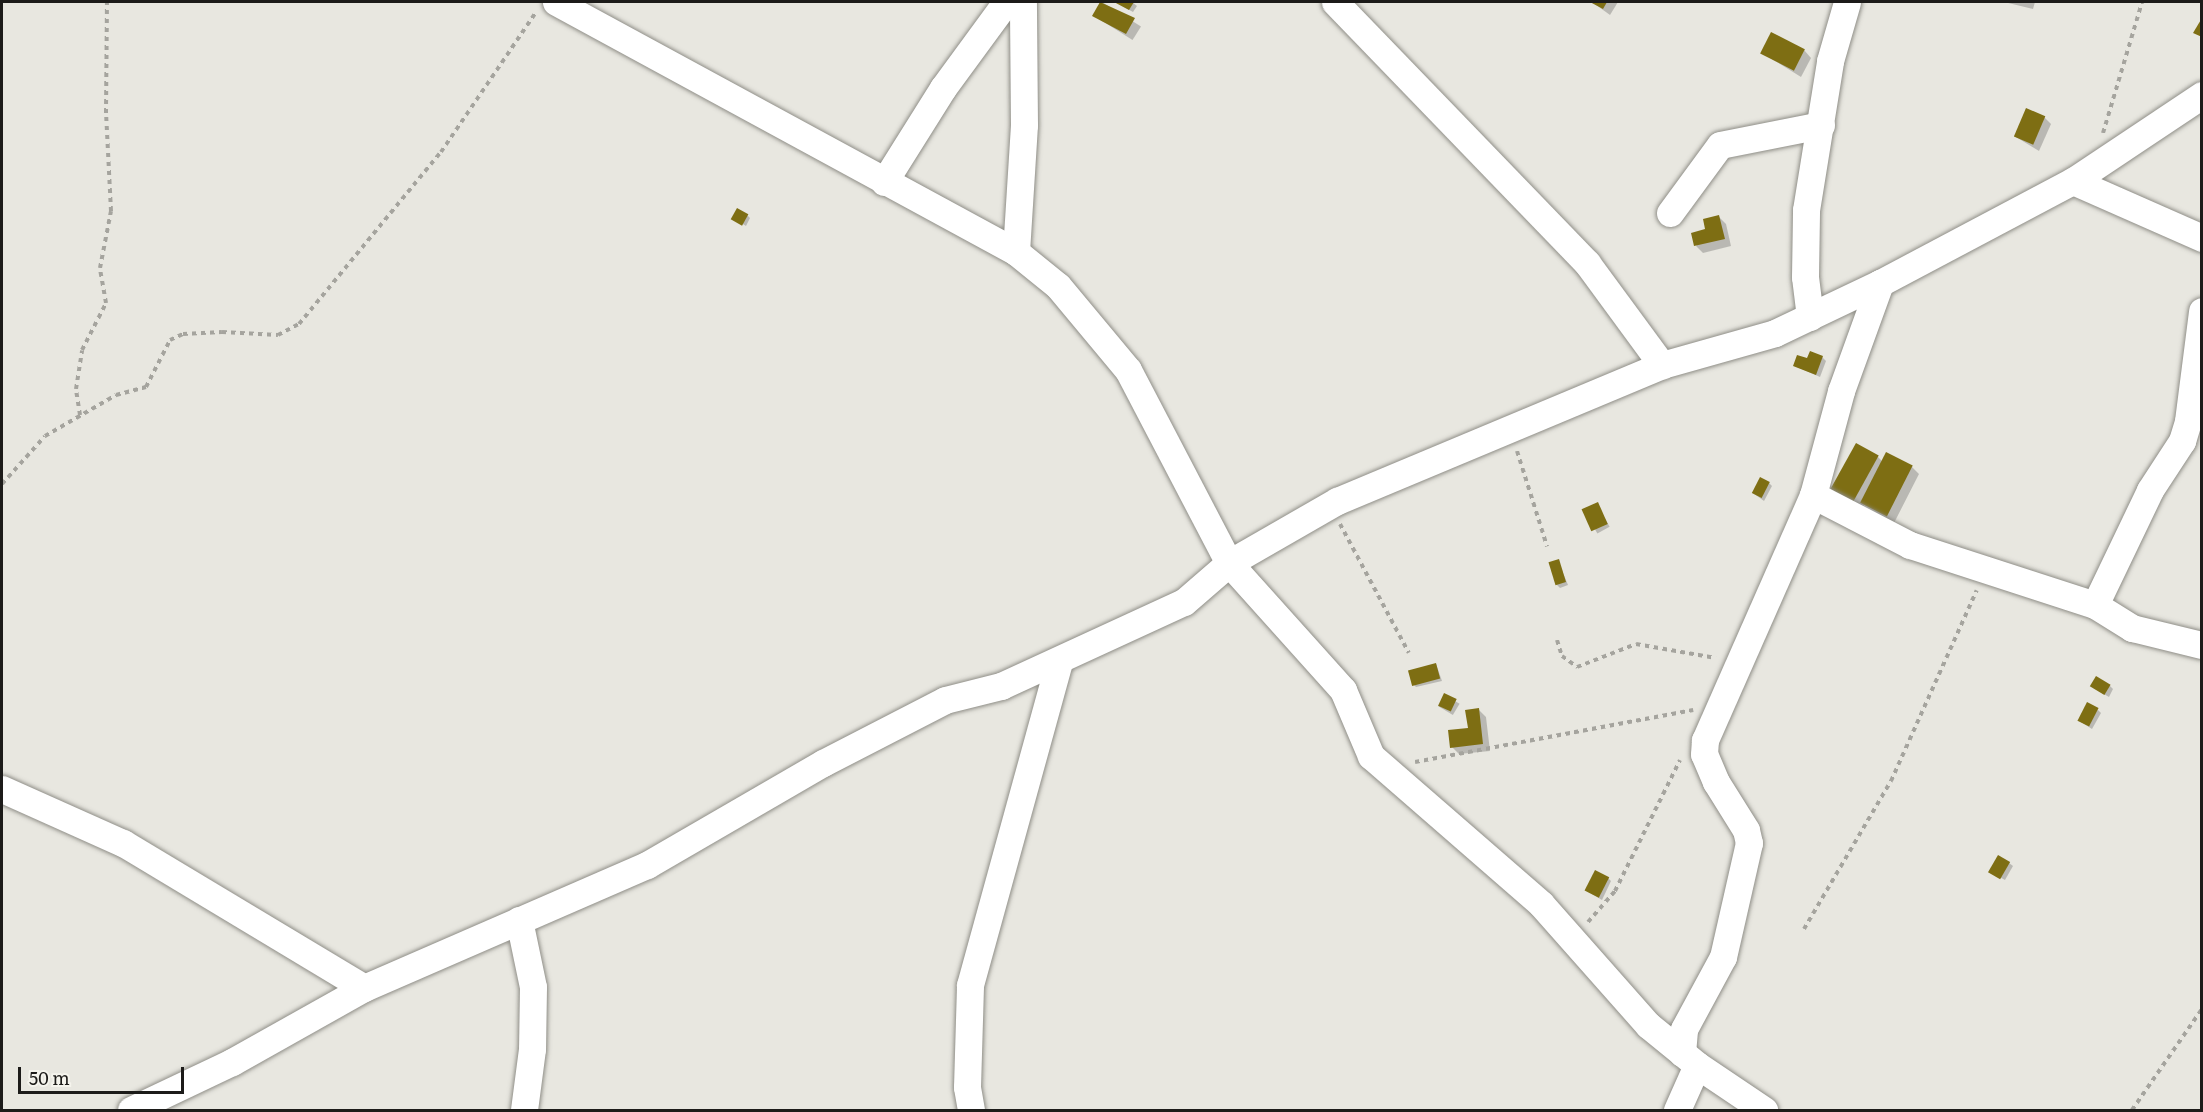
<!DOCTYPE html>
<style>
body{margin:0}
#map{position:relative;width:2203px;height:1112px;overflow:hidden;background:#e8e7e0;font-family:Literata,serif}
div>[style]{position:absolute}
.shadow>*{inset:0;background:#0003;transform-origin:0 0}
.building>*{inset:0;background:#7e6e13;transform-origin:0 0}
.path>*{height:4px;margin-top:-2px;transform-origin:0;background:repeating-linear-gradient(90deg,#a5a49e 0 4.5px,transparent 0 9px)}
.roads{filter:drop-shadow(0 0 2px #8f8e87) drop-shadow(0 0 2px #8f8e87)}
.street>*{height:27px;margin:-13.5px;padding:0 13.5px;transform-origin:13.5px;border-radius:13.5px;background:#fff}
span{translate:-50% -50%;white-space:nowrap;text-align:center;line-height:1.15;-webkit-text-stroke:4.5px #f5f4ed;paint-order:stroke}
.frame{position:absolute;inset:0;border:3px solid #1c1b19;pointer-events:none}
.scale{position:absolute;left:18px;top:1067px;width:166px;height:27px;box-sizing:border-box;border:3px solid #1c1b19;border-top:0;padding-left:8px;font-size:18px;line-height:21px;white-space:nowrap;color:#1c1b19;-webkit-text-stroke:4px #f5f4ed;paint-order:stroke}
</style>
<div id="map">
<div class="shadow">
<i style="left:1102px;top:2px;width:46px;height:16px;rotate:32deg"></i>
<i style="clip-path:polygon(1115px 2px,1132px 2px,1137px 6px,1133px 12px)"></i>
<i style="clip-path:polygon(1592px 2px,1618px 2px,1610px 15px)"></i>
<i style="clip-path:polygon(2004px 2px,2035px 2px,2033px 9px)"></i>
<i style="clip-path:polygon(1804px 50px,1811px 58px,1801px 77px,1762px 53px)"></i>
<i style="clip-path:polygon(2044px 117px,2051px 124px,2039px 151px,2016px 137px)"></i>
<i style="clip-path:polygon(747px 215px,750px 218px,746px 226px,733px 218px)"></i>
<i style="clip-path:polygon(1719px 217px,1726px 224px,1731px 246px,1703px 253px,1696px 246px)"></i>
<i style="clip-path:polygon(1822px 357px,1826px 361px,1820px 377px,1795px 366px)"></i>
<i style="clip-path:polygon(1878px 457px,1883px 462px,1912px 467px,1919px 474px,1894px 523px,1864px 505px,1862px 510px,1839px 498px)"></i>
<i style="clip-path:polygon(1769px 483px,1772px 486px,1764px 501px,1753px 493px)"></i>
<i style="left:1597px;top:504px;width:26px;height:14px;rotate:61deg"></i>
<i style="clip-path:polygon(1558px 561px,1568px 585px,1560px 588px,1557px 585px)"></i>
<i style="clip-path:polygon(1436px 664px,1442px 681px,1416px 687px,1413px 684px)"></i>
<i style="clip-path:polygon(2110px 686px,2113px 689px,2109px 697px,2095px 689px)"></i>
<i style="left:1445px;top:695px;width:17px;height:13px;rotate:31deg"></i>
<i style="clip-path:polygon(1479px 710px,1486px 717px,1490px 751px,1459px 754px,1452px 747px,1470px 730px)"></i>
<i style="clip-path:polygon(2098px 710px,2101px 713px,2092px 729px,2078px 720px)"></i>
<i style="clip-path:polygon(2009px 863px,2013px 866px,2005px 880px,1992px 873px)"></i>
<i style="clip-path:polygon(1608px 878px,1611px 881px,1602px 900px,1587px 891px)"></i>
</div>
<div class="building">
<i style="clip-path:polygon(1100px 2px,1135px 18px,1126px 34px,1092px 16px)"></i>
<i style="clip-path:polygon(1114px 2px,1134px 2px,1129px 10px)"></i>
<i style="clip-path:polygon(1590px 2px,1607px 2px,1603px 9px)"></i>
<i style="clip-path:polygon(2202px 18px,2202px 37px,2193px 33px)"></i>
<i style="left:1771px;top:32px;width:38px;height:24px;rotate:27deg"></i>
<i style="left:2026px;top:108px;width:21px;height:31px;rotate:23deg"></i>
<i style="left:737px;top:208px;width:13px;height:13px;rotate:29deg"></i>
<i style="clip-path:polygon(1719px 215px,1725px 239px,1694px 246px,1691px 233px,1705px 229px,1703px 219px)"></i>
<i style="clip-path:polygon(1810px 351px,1823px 356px,1816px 375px,1793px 366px,1797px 355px,1807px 358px)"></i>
<i style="left:1856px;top:443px;width:26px;height:55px;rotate:29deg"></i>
<i style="left:1886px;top:452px;width:30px;height:57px;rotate:27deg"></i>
<i style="left:1760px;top:477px;width:11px;height:18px;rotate:27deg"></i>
<i style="left:1598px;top:502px;width:24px;height:18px;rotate:66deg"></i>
<i style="left:1559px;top:559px;width:24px;height:11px;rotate:73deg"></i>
<i style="left:1436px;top:663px;width:16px;height:29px;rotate:75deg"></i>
<i style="left:2096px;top:676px;width:17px;height:12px;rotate:31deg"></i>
<i style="left:1444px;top:693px;width:14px;height:14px;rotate:25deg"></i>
<i style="left:2087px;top:702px;width:13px;height:21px;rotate:27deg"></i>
<i style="clip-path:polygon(1479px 708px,1483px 744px,1450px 748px,1448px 730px,1468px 728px,1465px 710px)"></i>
<i style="left:1998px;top:855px;width:14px;height:20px;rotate:30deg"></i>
<i style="left:1595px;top:870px;width:16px;height:23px;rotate:27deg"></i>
</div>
<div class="path">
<i style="left:2103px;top:133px;width:137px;rotate:-73.4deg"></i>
<i style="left:80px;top:415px;width:26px;rotate:-99deg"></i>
<i style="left:76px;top:389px;width:39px;rotate:-81deg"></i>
<i style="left:82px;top:350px;width:53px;rotate:-62.9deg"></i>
<i style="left:106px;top:303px;width:36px;rotate:-100deg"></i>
<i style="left:100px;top:268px;width:58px;rotate:-79.1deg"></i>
<i style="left:111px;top:211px;width:98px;rotate:-92.9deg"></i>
<i style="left:106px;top:113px;width:111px;rotate:-89.5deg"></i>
<i style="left:1517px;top:451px;width:100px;rotate:72.5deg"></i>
<i style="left:2px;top:484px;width:64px;rotate:-48.1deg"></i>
<i style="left:45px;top:436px;width:82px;rotate:-30deg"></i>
<i style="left:116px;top:395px;width:31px;rotate:-15deg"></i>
<i style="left:146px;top:387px;width:53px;rotate:-62.9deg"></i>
<i style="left:170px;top:340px;width:14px;rotate:-25deg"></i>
<i style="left:183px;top:334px;width:39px;rotate:-3deg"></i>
<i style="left:222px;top:332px;width:56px;rotate:3.1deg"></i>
<i style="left:278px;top:335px;width:24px;rotate:-28deg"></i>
<i style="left:299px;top:324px;width:223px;rotate:-50.5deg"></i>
<i style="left:441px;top:152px;width:169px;rotate:-55.8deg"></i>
<i style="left:1340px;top:524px;width:146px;rotate:61.9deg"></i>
<i style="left:1557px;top:640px;width:17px;rotate:73deg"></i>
<i style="left:1562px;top:656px;width:19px;rotate:36deg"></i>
<i style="left:1577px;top:667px;width:63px;rotate:-21.3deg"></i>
<i style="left:1636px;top:644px;width:81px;rotate:9.9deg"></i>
<i style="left:1415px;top:762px;width:283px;rotate:-10.6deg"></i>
<i style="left:1588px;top:922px;width:41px;rotate:-48.9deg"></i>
<i style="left:1615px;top:891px;width:146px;rotate:-63.6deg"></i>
<i style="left:1804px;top:929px;width:172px;rotate:-59.6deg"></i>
<i style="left:1891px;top:781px;width:209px;rotate:-65.8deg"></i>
<i style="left:2132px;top:1110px;width:123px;rotate:-55.3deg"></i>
</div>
<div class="roads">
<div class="street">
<i style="left:556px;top:2px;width:524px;rotate:28.52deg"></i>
<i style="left:1016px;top:252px;width:54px;rotate:39deg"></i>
<i style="left:1058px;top:286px;width:109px;rotate:50.2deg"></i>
<i style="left:1128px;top:370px;width:218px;rotate:62.4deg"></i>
<i style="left:1229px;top:563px;width:171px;rotate:48.1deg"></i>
<i style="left:1343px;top:690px;width:72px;rotate:67deg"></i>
<i style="left:1371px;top:756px;width:225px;rotate:41deg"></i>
<i style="left:1541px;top:904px;width:162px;rotate:48.5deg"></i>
<i style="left:1648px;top:1025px;width:63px;rotate:39.2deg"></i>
<i style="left:1697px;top:1065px;width:81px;rotate:33.9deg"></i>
<i style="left:1335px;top:2px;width:363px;rotate:46deg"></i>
<i style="left:1587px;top:263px;width:127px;rotate:53.7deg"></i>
<i style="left:2073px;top:181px;width:141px;rotate:23.8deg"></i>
<i style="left:884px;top:182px;width:111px;rotate:-57.9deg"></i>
<i style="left:943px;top:88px;width:107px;rotate:-53.8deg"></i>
<i style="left:1670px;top:213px;width:84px;rotate:-53.7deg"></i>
<i style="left:1720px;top:145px;width:103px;rotate:-11.2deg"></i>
<i style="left:1016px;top:252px;width:127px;rotate:-86.4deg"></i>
<i style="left:1024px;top:125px;width:123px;rotate:-90.5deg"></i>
<i style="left:1810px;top:317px;width:40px;rotate:-97.1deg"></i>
<i style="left:1805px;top:277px;width:67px;rotate:-89.1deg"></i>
<i style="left:1806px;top:210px;width:151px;rotate:-80.8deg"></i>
<i style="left:1830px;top:61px;width:61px;rotate:-73.9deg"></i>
<i style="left:1813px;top:495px;width:109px;rotate:27.3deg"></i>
<i style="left:1910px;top:545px;width:194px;rotate:18deg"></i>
<i style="left:2095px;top:605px;width:44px;rotate:31.9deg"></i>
<i style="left:2132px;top:628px;width:72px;rotate:13.7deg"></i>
<i style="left:2095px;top:605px;width:127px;rotate:-64.4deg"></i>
<i style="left:2150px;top:490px;width:59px;rotate:-56.9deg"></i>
<i style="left:2182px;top:441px;width:21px;rotate:-73deg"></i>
<i style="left:2188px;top:421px;width:111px;rotate:-82.7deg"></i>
<i style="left:2px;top:789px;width:133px;rotate:24.1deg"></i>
<i style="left:123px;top:843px;width:281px;rotate:31deg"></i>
<i style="left:519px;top:920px;width:68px;rotate:78.2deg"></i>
<i style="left:533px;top:987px;width:62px;rotate:90.9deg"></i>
<i style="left:532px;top:1049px;width:62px;rotate:97.5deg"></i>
<i style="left:1682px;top:1053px;width:24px;rotate:-85deg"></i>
<i style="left:1684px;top:1029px;width:82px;rotate:-61.6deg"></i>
<i style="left:1723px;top:957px;width:117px;rotate:-77.2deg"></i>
<i style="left:1749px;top:843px;width:13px;rotate:-103deg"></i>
<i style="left:1746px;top:830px;width:57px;rotate:-122deg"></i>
<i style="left:1716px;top:782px;width:30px;rotate:-113deg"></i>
<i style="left:1704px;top:754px;width:14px;rotate:-86deg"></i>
<i style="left:1705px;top:740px;width:268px;rotate:-66.2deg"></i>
<i style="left:1813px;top:495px;width:108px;rotate:-74.9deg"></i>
<i style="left:1841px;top:391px;width:115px;rotate:-70.1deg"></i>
<i style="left:131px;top:1110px;width:112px;rotate:-25.4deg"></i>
<i style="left:232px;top:1062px;width:151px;rotate:-29.3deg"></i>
<i style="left:364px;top:988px;width:309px;rotate:-23.5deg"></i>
<i style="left:647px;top:865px;width:203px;rotate:-30.1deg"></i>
<i style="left:823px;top:763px;width:137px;rotate:-27.3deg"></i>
<i style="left:945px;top:700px;width:58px;rotate:-14deg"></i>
<i style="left:1001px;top:686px;width:201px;rotate:-24.7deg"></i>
<i style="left:1184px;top:602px;width:60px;rotate:-40.9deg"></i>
<i style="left:1229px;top:563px;width:125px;rotate:-29.9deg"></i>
<i style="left:1337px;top:501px;width:352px;rotate:-22.7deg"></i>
<i style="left:1662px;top:365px;width:117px;rotate:-15.8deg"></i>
<i style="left:1775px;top:333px;width:116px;rotate:-25.5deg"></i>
<i style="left:1880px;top:283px;width:218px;rotate:-27.9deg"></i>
<i style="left:2073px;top:181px;width:155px;rotate:-33.7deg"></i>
<i style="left:971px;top:1110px;width:23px;rotate:-100deg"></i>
<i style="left:967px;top:1087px;width:102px;rotate:-88.3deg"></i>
<i style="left:970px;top:985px;width:335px;rotate:-74.6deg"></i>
<i style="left:1677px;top:1110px;width:49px;rotate:-66deg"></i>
</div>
</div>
<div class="frame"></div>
<div class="scale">50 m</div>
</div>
